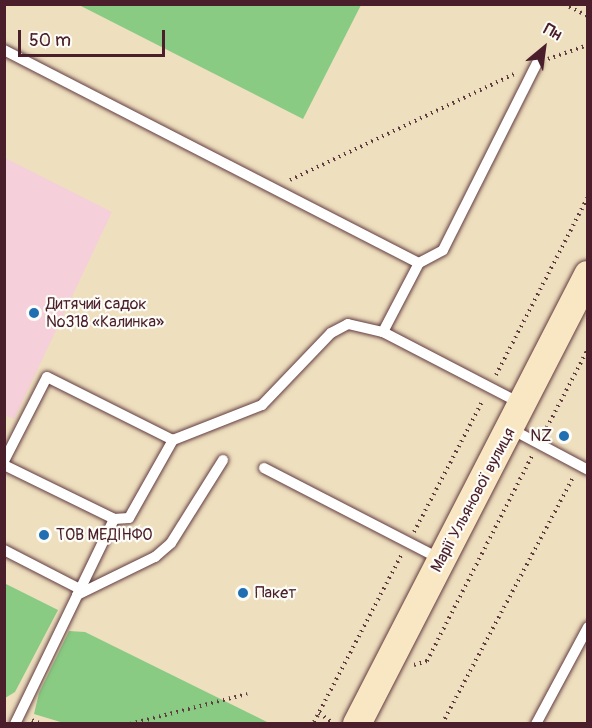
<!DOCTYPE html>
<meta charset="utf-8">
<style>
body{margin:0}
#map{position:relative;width:592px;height:728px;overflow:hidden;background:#eedfbe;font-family:Pangolin,sans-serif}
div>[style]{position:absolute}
.built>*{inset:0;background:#f5cfd9}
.green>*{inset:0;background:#89cb83}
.path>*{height:4px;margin-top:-2px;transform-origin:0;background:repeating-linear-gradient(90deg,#633c41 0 1.5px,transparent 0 6px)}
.roads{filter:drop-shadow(0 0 2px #633c41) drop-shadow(0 0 2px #633c41)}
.lane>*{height:10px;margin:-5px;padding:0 5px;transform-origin:5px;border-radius:5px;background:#fff}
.secondary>*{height:28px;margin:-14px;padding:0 14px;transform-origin:14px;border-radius:14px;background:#f9e7c3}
.dots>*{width:16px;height:16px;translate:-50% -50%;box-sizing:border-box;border:3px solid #fdfcf7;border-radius:50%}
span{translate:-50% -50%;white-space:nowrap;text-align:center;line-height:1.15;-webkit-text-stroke:4.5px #fdfcf7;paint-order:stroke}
.poi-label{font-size:16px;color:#4a1f2b}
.left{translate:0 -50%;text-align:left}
.right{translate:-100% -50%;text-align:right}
.street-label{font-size:16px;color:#4a1f2b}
.frame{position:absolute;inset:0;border:6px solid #4a1f2b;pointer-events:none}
.north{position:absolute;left:514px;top:18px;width:60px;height:60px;-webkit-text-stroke:4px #fdfcf7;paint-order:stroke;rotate:29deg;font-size:16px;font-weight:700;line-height:24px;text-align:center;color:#4a1f2b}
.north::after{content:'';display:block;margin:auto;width:21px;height:27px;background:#4a1f2b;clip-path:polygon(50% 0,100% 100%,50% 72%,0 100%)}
.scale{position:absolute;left:18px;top:30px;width:147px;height:27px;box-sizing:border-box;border:3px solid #4a1f2b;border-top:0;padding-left:8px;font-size:18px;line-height:21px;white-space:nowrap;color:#4a1f2b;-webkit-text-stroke:4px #fdfcf7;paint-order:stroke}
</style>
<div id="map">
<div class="built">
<i style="clip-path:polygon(5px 158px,112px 212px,14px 419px,4px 415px)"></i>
</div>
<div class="green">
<i style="clip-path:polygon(79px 5px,361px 5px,303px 119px)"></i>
<i style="clip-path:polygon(4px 583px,58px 610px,15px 692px,5px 698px)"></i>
<i style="clip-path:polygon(69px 631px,85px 632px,269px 723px,67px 724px,34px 714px,39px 693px)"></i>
</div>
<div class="path">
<i style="left:564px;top:4px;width:27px;rotate:27deg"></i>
<i style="left:548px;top:59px;width:42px;rotate:-19.3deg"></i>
<i style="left:290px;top:180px;width:250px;rotate:-25.3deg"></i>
<i style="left:496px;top:375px;width:200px;rotate:-62.7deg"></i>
<i style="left:544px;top:433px;width:95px;rotate:-62.4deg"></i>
<i style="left:414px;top:532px;width:149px;rotate:-62.4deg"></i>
<i style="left:414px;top:665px;width:14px;rotate:-17deg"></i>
<i style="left:427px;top:661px;width:230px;rotate:-62.9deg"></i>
<i style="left:319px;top:713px;width:17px;rotate:36deg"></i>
<i style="left:32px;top:720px;width:11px;rotate:22deg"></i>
<i style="left:314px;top:722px;width:190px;rotate:-62.4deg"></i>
<i style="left:130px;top:724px;width:121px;rotate:-14.4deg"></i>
<i style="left:442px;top:724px;width:279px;rotate:-62deg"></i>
</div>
<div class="roads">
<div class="lane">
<i style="left:4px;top:50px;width:466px;rotate:27.2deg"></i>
<i style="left:419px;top:263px;width:78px;rotate:117.6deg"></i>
<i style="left:383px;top:332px;width:154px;rotate:27.4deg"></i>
<i style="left:419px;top:263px;width:27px;rotate:-28deg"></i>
<i style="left:443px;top:250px;width:209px;rotate:-63.3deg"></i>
<i style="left:511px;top:429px;width:87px;rotate:28deg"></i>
<i style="left:4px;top:461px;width:94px;rotate:-62.9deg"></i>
<i style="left:47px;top:377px;width:141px;rotate:26.6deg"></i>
<i style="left:4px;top:465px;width:123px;rotate:26.1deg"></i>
<i style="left:114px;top:519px;width:15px;rotate:-4deg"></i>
<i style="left:129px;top:518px;width:90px;rotate:-60.6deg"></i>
<i style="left:173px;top:440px;width:96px;rotate:-21.5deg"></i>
<i style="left:262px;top:405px;width:100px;rotate:-46.2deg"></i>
<i style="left:331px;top:333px;width:19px;rotate:-28deg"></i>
<i style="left:348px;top:324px;width:36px;rotate:13deg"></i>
<i style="left:264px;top:468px;width:200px;rotate:27.3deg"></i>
<i style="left:4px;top:550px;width:85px;rotate:27.2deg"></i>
<i style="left:77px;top:595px;width:87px;rotate:-26deg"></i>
<i style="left:155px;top:557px;width:21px;rotate:-41deg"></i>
<i style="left:171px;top:543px;width:98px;rotate:-57.9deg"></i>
<i style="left:15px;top:724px;width:228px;rotate:-64.2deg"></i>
<i style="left:536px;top:724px;width:110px;rotate:-61.8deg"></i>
</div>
<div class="secondary">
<i style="left:357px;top:724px;width:505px;rotate:-62.78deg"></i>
</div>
</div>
<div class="dots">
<i style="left:34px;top:313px;background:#1f6fb2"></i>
<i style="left:564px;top:436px;background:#1f6fb2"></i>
<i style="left:44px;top:535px;background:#1f6fb2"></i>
<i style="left:243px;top:593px;background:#1f6fb2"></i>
</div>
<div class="poi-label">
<span class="left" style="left:46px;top:313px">Дитячий садок<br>№318 «Калинка»</span>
<span class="right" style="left:552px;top:436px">NZ</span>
<span class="left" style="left:56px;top:535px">ТОВ МЕДІНФО</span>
<span class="left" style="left:255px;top:593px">Пакет</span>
</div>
<div class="street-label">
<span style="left:473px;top:500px;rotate:-62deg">Марії Ульянової вулиця</span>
</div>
<div class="frame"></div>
<div class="north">Пн</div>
<div class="scale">50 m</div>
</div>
